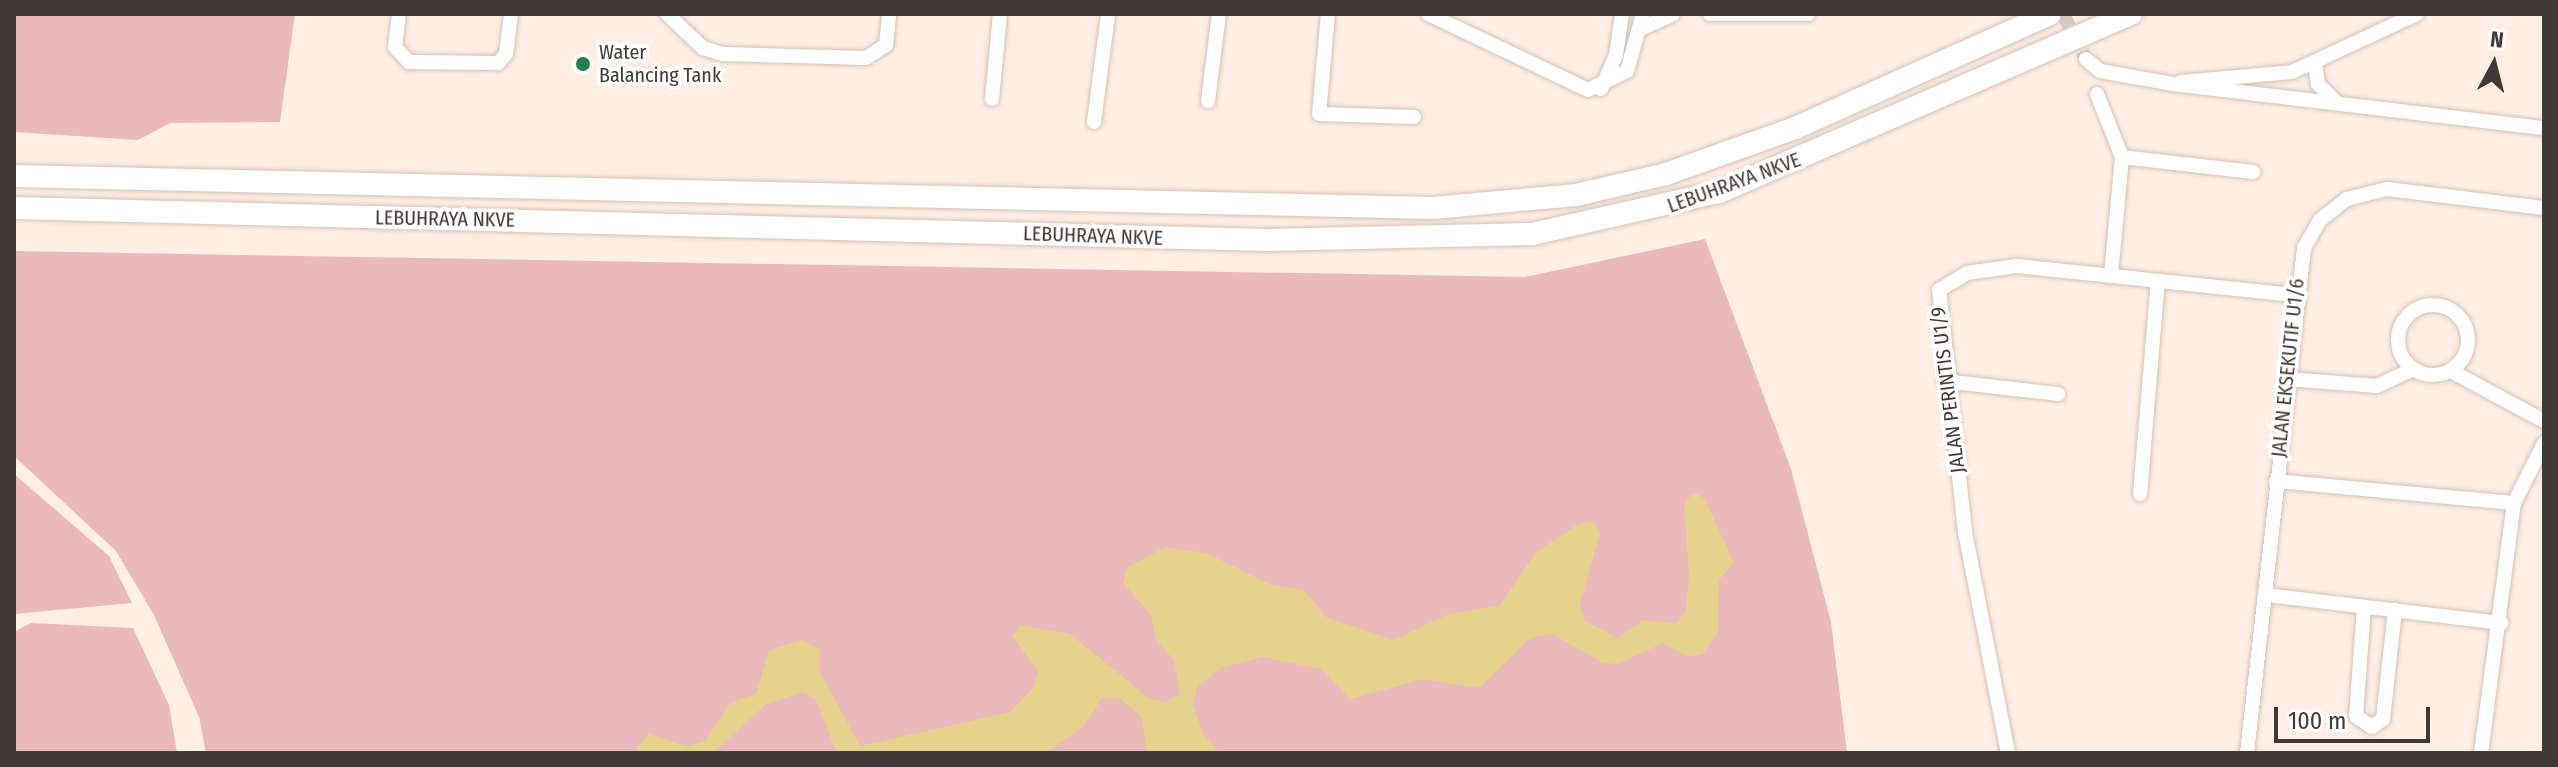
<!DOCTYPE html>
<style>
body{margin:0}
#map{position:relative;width:2558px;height:767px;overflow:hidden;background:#ffeee3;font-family:"Fira Sans Condensed",sans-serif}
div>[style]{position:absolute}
.green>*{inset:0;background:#e9b9bb}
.water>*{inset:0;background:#e4d28d}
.minor-tunnel>*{height:14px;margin-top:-7px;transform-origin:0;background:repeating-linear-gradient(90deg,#d9cac0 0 14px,transparent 0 21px)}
.roads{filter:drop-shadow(0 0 2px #d2c2b8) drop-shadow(0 0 2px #d2c2b8)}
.minor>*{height:14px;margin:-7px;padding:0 7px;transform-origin:7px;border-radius:7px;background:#fff}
.minor>.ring{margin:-7px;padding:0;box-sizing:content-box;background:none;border:14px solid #fff;border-radius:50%}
.highway>*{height:22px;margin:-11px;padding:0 11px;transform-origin:11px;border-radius:11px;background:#fff}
.dots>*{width:22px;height:22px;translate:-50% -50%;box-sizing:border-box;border:4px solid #fff;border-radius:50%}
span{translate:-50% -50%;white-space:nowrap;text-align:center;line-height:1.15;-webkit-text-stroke:7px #fff;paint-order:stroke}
.poi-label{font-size:20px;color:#403935}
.left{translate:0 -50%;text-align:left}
.street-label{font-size:20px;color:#403935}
.frame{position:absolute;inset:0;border:16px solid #403935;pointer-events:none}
.north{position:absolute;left:2454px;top:24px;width:80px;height:80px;-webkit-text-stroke:6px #fff;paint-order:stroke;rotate:7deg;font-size:22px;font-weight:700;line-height:32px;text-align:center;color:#403935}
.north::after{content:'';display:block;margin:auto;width:28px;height:36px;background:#403935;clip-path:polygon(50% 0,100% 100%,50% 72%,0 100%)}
.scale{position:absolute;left:2274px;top:707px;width:156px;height:36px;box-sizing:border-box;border:4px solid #403935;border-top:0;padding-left:10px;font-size:24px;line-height:28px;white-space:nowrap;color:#403935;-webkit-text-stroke:6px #fff;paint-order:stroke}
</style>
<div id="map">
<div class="green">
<i style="clip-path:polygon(14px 14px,295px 14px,280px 122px,170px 123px,138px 140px,14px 132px)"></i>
<i style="clip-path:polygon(1705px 239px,1791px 469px,1831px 622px,1847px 753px,206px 753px,199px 717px,154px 615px,116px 551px,14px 456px,14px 251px,1525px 277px)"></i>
<i style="clip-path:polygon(14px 474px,109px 556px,132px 603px,14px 614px)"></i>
<i style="clip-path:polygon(31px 623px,133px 628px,169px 705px,177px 753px,14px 753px,14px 632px)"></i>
</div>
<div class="water">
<i style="clip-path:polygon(1694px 492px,1705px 499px,1734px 563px,1719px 580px,1718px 632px,1702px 655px,1686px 656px,1663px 643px,1618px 664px,1603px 663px,1552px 634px,1531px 637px,1479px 688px,1423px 679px,1351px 699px,1321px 669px,1263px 657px,1221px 668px,1197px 687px,1193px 704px,1204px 736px,1220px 753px,1147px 753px,1142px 718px,1121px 699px,1102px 698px,1084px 726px,1046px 753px,837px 753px,815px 698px,802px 692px,765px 705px,713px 753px,633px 753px,649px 733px,686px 747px,705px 741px,731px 702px,756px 694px,769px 650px,803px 640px,821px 650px,818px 668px,860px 746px,1010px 712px,1033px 688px,1038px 671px,1013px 637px,1020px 625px,1070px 634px,1149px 698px,1166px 702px,1180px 694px,1174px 660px,1156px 640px,1151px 615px,1123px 583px,1128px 567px,1165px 547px,1206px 553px,1272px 585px,1304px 590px,1326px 617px,1394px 640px,1446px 615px,1500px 605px,1536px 552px,1580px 523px,1594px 522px,1600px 533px,1580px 603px,1585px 621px,1618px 638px,1643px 620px,1676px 623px,1686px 611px,1689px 574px,1684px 503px)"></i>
</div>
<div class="minor-tunnel">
<i style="left:2063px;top:14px;width:51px;rotate:62.9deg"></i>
</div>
<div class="roads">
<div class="minor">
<i style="left:399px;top:14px;width:33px;rotate:97deg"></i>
<i style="left:395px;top:47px;width:21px;rotate:47deg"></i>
<i style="left:409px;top:62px;width:89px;rotate:0.6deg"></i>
<i style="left:498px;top:63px;width:12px;rotate:-48deg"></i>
<i style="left:506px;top:54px;width:40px;rotate:-82.9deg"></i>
<i style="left:667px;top:14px;width:50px;rotate:43.4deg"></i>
<i style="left:703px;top:48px;width:21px;rotate:17deg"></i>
<i style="left:723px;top:54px;width:143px;rotate:1.6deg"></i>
<i style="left:866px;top:58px;width:24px;rotate:-33deg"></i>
<i style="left:886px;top:45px;width:31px;rotate:-84deg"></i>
<i style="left:1328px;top:14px;width:100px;rotate:95.1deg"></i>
<i style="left:1319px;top:114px;width:95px;rotate:1.8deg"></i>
<i style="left:1428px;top:14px;width:177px;rotate:25.4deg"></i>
<i style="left:1588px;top:90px;width:43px;rotate:-26deg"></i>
<i style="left:1627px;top:71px;width:59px;rotate:-74.3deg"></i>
<i style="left:1710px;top:14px;width:98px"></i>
<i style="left:1640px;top:29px;width:36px;rotate:-24deg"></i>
<i style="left:2086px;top:59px;width:18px;rotate:41deg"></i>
<i style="left:2100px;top:71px;width:74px;rotate:10.1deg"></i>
<i style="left:2173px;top:84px;width:374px;rotate:6.8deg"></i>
<i style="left:2315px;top:63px;width:21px;rotate:82deg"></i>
<i style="left:2318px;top:84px;width:25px;rotate:45deg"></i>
<i style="left:2181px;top:82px;width:111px;rotate:-5.1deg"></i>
<i style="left:2292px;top:72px;width:138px;rotate:-24.9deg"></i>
<i style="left:1601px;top:89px;width:37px;rotate:-66deg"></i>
<i style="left:1616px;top:55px;width:41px;rotate:-81.7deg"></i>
<i style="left:2097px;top:94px;width:68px;rotate:68.4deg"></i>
<i style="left:2122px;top:157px;width:120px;rotate:95.3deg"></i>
<i style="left:992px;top:99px;width:85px;rotate:-84.6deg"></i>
<i style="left:1208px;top:101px;width:88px;rotate:-82.8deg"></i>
<i style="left:1094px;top:122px;width:109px;rotate:-82.6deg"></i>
<i style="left:2122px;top:157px;width:132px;rotate:6.5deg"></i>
<i class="ring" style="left:2398px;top:305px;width:56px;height:56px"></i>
<i style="left:2451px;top:371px;width:106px;rotate:28.3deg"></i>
<i style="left:2287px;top:379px;width:90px;rotate:4.4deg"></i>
<i style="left:2377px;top:386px;width:40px;rotate:-25deg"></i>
<i style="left:1945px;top:381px;width:114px;rotate:6.6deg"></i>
<i style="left:2276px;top:481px;width:239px;rotate:5.3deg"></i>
<i style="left:2140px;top:494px;width:214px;rotate:-85.2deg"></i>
<i style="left:2266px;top:595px;width:237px;rotate:6.8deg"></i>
<i style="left:2364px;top:607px;width:109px;rotate:94.2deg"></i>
<i style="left:2356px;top:716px;width:19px;rotate:35deg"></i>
<i style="left:2372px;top:727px;width:14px;rotate:-36deg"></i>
<i style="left:2383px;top:719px;width:110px;rotate:-83.7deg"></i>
<i style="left:2008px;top:753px;width:225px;rotate:-101deg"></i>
<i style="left:1965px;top:532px;width:243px;rotate:-96.1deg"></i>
<i style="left:1939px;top:290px;width:33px;rotate:-31deg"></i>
<i style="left:1967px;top:273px;width:50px;rotate:-8deg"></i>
<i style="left:2017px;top:266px;width:278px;rotate:6deg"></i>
<i style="left:2247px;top:753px;width:508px;rotate:-83.56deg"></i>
<i style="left:2304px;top:248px;width:32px;rotate:-60deg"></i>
<i style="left:2320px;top:220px;width:34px;rotate:-38deg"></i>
<i style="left:2347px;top:199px;width:41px;rotate:-14deg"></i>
<i style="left:2387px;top:189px;width:158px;rotate:6.9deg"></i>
<i style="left:2481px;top:753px;width:252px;rotate:-82.5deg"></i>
<i style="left:2514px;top:503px;width:67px;rotate:-63.4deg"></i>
</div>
<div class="highway">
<i style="left:14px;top:176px;width:1419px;rotate:1.29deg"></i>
<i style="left:1433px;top:208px;width:144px;rotate:-5.2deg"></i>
<i style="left:1576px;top:195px;width:92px;rotate:-13.1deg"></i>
<i style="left:1666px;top:174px;width:137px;rotate:-19.6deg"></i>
<i style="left:1795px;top:128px;width:279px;rotate:-24.1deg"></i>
<i style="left:14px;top:208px;width:1253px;rotate:1.46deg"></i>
<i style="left:1267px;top:240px;width:265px;rotate:-1.3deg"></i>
<i style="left:1532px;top:234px;width:192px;rotate:-12.7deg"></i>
<i style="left:1719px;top:192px;width:449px;rotate:-23.4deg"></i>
</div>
</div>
<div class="dots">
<i style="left:583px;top:64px;background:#287e51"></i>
</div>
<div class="poi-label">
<span class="left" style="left:599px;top:64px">Water<br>Balancing Tank</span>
</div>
<div class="street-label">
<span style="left:1734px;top:183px;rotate:-20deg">LEBUHRAYA NKVE</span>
<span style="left:445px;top:219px;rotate:1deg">LEBUHRAYA NKVE</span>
<span style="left:1093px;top:236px;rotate:2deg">LEBUHRAYA NKVE</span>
<span style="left:2288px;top:368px;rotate:-84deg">JALAN EKSEKUTIF U1/6</span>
<span style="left:1948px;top:390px;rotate:-97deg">JALAN PERINTIS U1/9</span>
</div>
<div class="frame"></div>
<div class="north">N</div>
<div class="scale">100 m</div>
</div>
